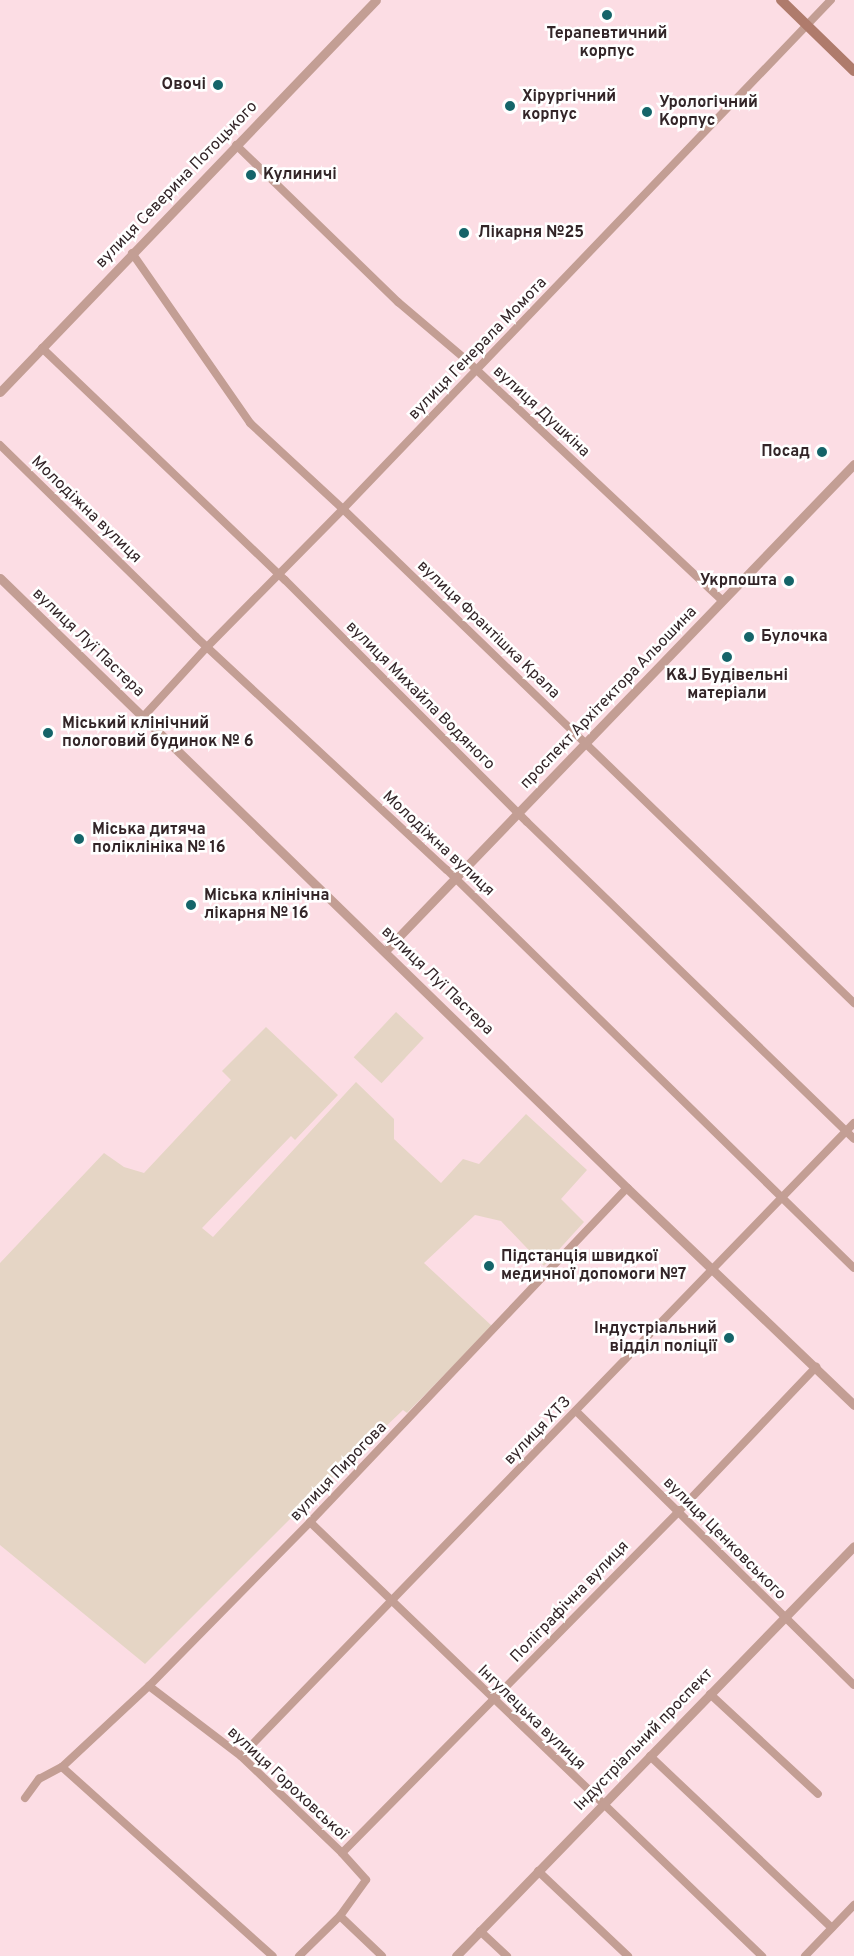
<!DOCTYPE html>
<meta charset="utf-8">
<style>
body{margin:0}
#map{position:relative;width:854px;height:1956px;overflow:hidden;background:#fcdde4;font-family:Overpass,sans-serif}
div>[style]{position:absolute}
.green>*{inset:0;background:#e5d5c5;transform-origin:0 0}
.minor>*{height:8px;margin:-4px;padding:0 4px;transform-origin:4px;border-radius:4px;background:#c39e94}
.tertiary>*{height:9px;margin:-4.5px;padding:0 4.5px;transform-origin:4.5px;border-radius:4.5px;background:#c39e94}
.secondary>*{height:10px;margin:-5px;padding:0 5px;transform-origin:5px;border-radius:5px;background:#af7b6c}
.dots>*{width:16px;height:16px;translate:-50% -50%;box-sizing:border-box;border:3px solid #fff;border-radius:50%}
span{translate:-50% -50%;white-space:nowrap;text-align:center;line-height:1.15;-webkit-text-stroke:5px #fff;paint-order:stroke}
.poi-label{font-size:16px;color:#332528;font-weight:700}
.right{translate:-100% -50%;text-align:right}
.left{translate:0 -50%;text-align:left}
.street-label{font-size:16px;color:#332528}
</style>
<div id="map">
<div class="green">
<i style="left:396px;top:1012px;width:38px;height:62px;rotate:43deg"></i>
<i style="clip-path:polygon(266px 1027px,338px 1095px,295px 1140px,291px 1136px,202px 1228px,213px 1237px,356px 1082px,394px 1119px,394px 1139px,441px 1183px,463px 1159px,479px 1164px,526px 1114px,587px 1170px,561px 1199px,584px 1222px,544px 1266px,501px 1221px,475px 1215px,424px 1263px,492px 1326px,407px 1413px,403px 1410px,310px 1499px,145px 1664px,0 1545px,0 1263px,104px 1153px,124px 1167px,144px 1173px,231px 1080px,222px 1071px)"></i>
</div>
<div class="minor">
<i style="left:236px;top:145px;width:226px;rotate:44.1deg"></i>
<i style="left:398px;top:302px;width:87px;rotate:40.3deg"></i>
<i style="left:464px;top:358px;width:355px;rotate:43.2deg"></i>
<i style="left:132px;top:253px;width:207px;rotate:55.2deg"></i>
<i style="left:250px;top:423px;width:127px;rotate:42.8deg"></i>
<i style="left:343px;top:509px;width:711px;rotate:44.03deg"></i>
<i style="left:42px;top:348px;width:336px;rotate:43.7deg"></i>
<i style="left:285px;top:580px;width:342px;rotate:45deg"></i>
<i style="left:527px;top:822px;width:455px;rotate:44.1deg"></i>
<i style="left:0;top:445px;width:274px;rotate:44.4deg"></i>
<i style="left:196px;top:637px;width:342px;rotate:42.9deg"></i>
<i style="left:447px;top:870px;width:569px;rotate:44.36deg"></i>
<i style="left:143px;top:717px;width:95px;rotate:-47.6deg"></i>
<i style="left:207px;top:647px;width:194px;rotate:-45.4deg"></i>
<i style="left:343px;top:509px;width:705px;rotate:-46.21deg"></i>
<i style="left:576px;top:1411px;width:390px;rotate:44.6deg"></i>
<i style="left:310px;top:1522px;width:627px;rotate:43.84deg"></i>
<i style="left:149px;top:1686px;width:116px;rotate:37.3deg"></i>
<i style="left:241px;top:1756px;width:140px;rotate:43.8deg"></i>
<i style="left:342px;top:1853px;width:36px;rotate:48deg"></i>
<i style="left:366px;top:1880px;width:44px;rotate:125.8deg"></i>
<i style="left:710px;top:1694px;width:147px;rotate:42.8deg"></i>
<i style="left:241px;top:1756px;width:881px;rotate:-45.92deg"></i>
<i style="left:650px;top:1756px;width:250px;rotate:43.4deg"></i>
<i style="left:62px;top:1767px;width:283px;rotate:41.9deg"></i>
<i style="left:25px;top:1798px;width:24px;rotate:-54deg"></i>
<i style="left:39px;top:1779px;width:26px;rotate:-28deg"></i>
<i style="left:62px;top:1767px;width:119px;rotate:-43deg"></i>
<i style="left:149px;top:1686px;width:230px;rotate:-45.5deg"></i>
<i style="left:310px;top:1522px;width:460px;rotate:-46.5deg"></i>
<i style="left:342px;top:1853px;width:477px;rotate:-45.4deg"></i>
<i style="left:677px;top:1513px;width:202px;rotate:-46.4deg"></i>
<i style="left:538px;top:1871px;width:124px;rotate:43.4deg"></i>
<i style="left:480px;top:1931px;width:37px;rotate:43deg"></i>
<i style="left:299px;top:1956px;width:57px;rotate:-44.3deg"></i>
<i style="left:340px;top:1916px;width:58px;rotate:43.6deg"></i>
<i style="left:805px;top:1956px;width:71px;rotate:-46.1deg"></i>
</div>
<div class="tertiary">
<i style="left:0;top:392px;width:543px;rotate:-46.19deg"></i>
<i style="left:0;top:578px;width:875px;rotate:44.21deg"></i>
<i style="left:627px;top:1188px;width:314px;rotate:43.7deg"></i>
<i style="left:385px;top:951px;width:676px;rotate:-46.08deg"></i>
<i style="left:456px;top:1956px;width:571px;rotate:-45.85deg"></i>
</div>
<div class="secondary">
<i style="left:781px;top:0;width:102px;rotate:44.2deg"></i>
</div>
<div class="dots">
<i style="left:607px;top:15px;background:#156469"></i>
<i style="left:218px;top:85px;background:#156469"></i>
<i style="left:510px;top:106px;background:#156469"></i>
<i style="left:647px;top:112px;background:#156469"></i>
<i style="left:251px;top:175px;background:#156469"></i>
<i style="left:464px;top:233px;background:#156469"></i>
<i style="left:822px;top:452px;background:#156469"></i>
<i style="left:789px;top:581px;background:#156469"></i>
<i style="left:749px;top:637px;background:#156469"></i>
<i style="left:727px;top:657px;background:#156469"></i>
<i style="left:48px;top:733px;background:#156469"></i>
<i style="left:79px;top:839px;background:#156469"></i>
<i style="left:191px;top:905px;background:#156469"></i>
<i style="left:489px;top:1266px;background:#156469"></i>
<i style="left:729px;top:1338px;background:#156469"></i>
</div>
<div class="poi-label">
<span style="left:607px;top:43px">Терапевтичний<br>корпус</span>
<span class="right" style="left:206px;top:85px">Овочі</span>
<span class="left" style="left:522px;top:106px">Хірургічний<br>корпус</span>
<span class="left" style="left:659px;top:112px">Урологічний<br>Корпус</span>
<span class="left" style="left:263px;top:175px">Кулиничі</span>
<span class="left" style="left:478px;top:233px">Лікарня №25</span>
<span class="right" style="left:810px;top:452px">Посад</span>
<span class="right" style="left:777px;top:581px">Укрпошта</span>
<span class="left" style="left:761px;top:637px">Булочка</span>
<span style="left:727px;top:685px">K&amp;J Будівельні<br>матеріали</span>
<span class="left" style="left:62px;top:733px">Міський клінічний<br>пологовий будинок № 6</span>
<span class="left" style="left:92px;top:839px">Міська дитяча<br>поліклініка № 16</span>
<span class="left" style="left:204px;top:905px">Міська клінічна<br>лікарня № 16</span>
<span class="left" style="left:501px;top:1266px">Підстанція швидкої<br>медичної допомоги №7</span>
<span class="right" style="left:717px;top:1338px">Індустріальний<br>відділ поліції</span>
</div>
<div class="street-label">
<span style="left:177px;top:185px;rotate:-46deg">вулиця Северина Потоцького</span>
<span style="left:478px;top:349px;rotate:-46deg">вулиця Генерала Момота</span>
<span style="left:541px;top:412px;rotate:43deg">вулиця Душкіна</span>
<span style="left:86px;top:510px;rotate:44deg">Молодіжна вулиця</span>
<span style="left:488px;top:630px;rotate:44deg">вулиця Франтішка Крала</span>
<span style="left:88px;top:643px;rotate:44deg">вулиця Луї Пастера</span>
<span style="left:420px;top:696px;rotate:45deg">вулиця Михайла Водяного</span>
<span style="left:609px;top:698px;rotate:-46deg">проспект Архітектора Альошина</span>
<span style="left:438px;top:844px;rotate:43deg">Молодіжна вулиця</span>
<span style="left:437px;top:981px;rotate:44deg">вулиця Луї Пастера</span>
<span style="left:538px;top:1431px;rotate:-46deg">вулиця ХТЗ</span>
<span style="left:339px;top:1472px;rotate:-46deg">вулиця Пирогова</span>
<span style="left:724px;top:1539px;rotate:45deg">вулиця Ценковського</span>
<span style="left:570px;top:1602px;rotate:-46deg">Поліграфічна вулиця</span>
<span style="left:531px;top:1718px;rotate:44deg">Інгулецька вулиця</span>
<span style="left:644px;top:1740px;rotate:-46deg">Індустріальний проспект</span>
<span style="left:287px;top:1784px;rotate:43deg">вулиця Гороховської</span>
</div>
</div>
